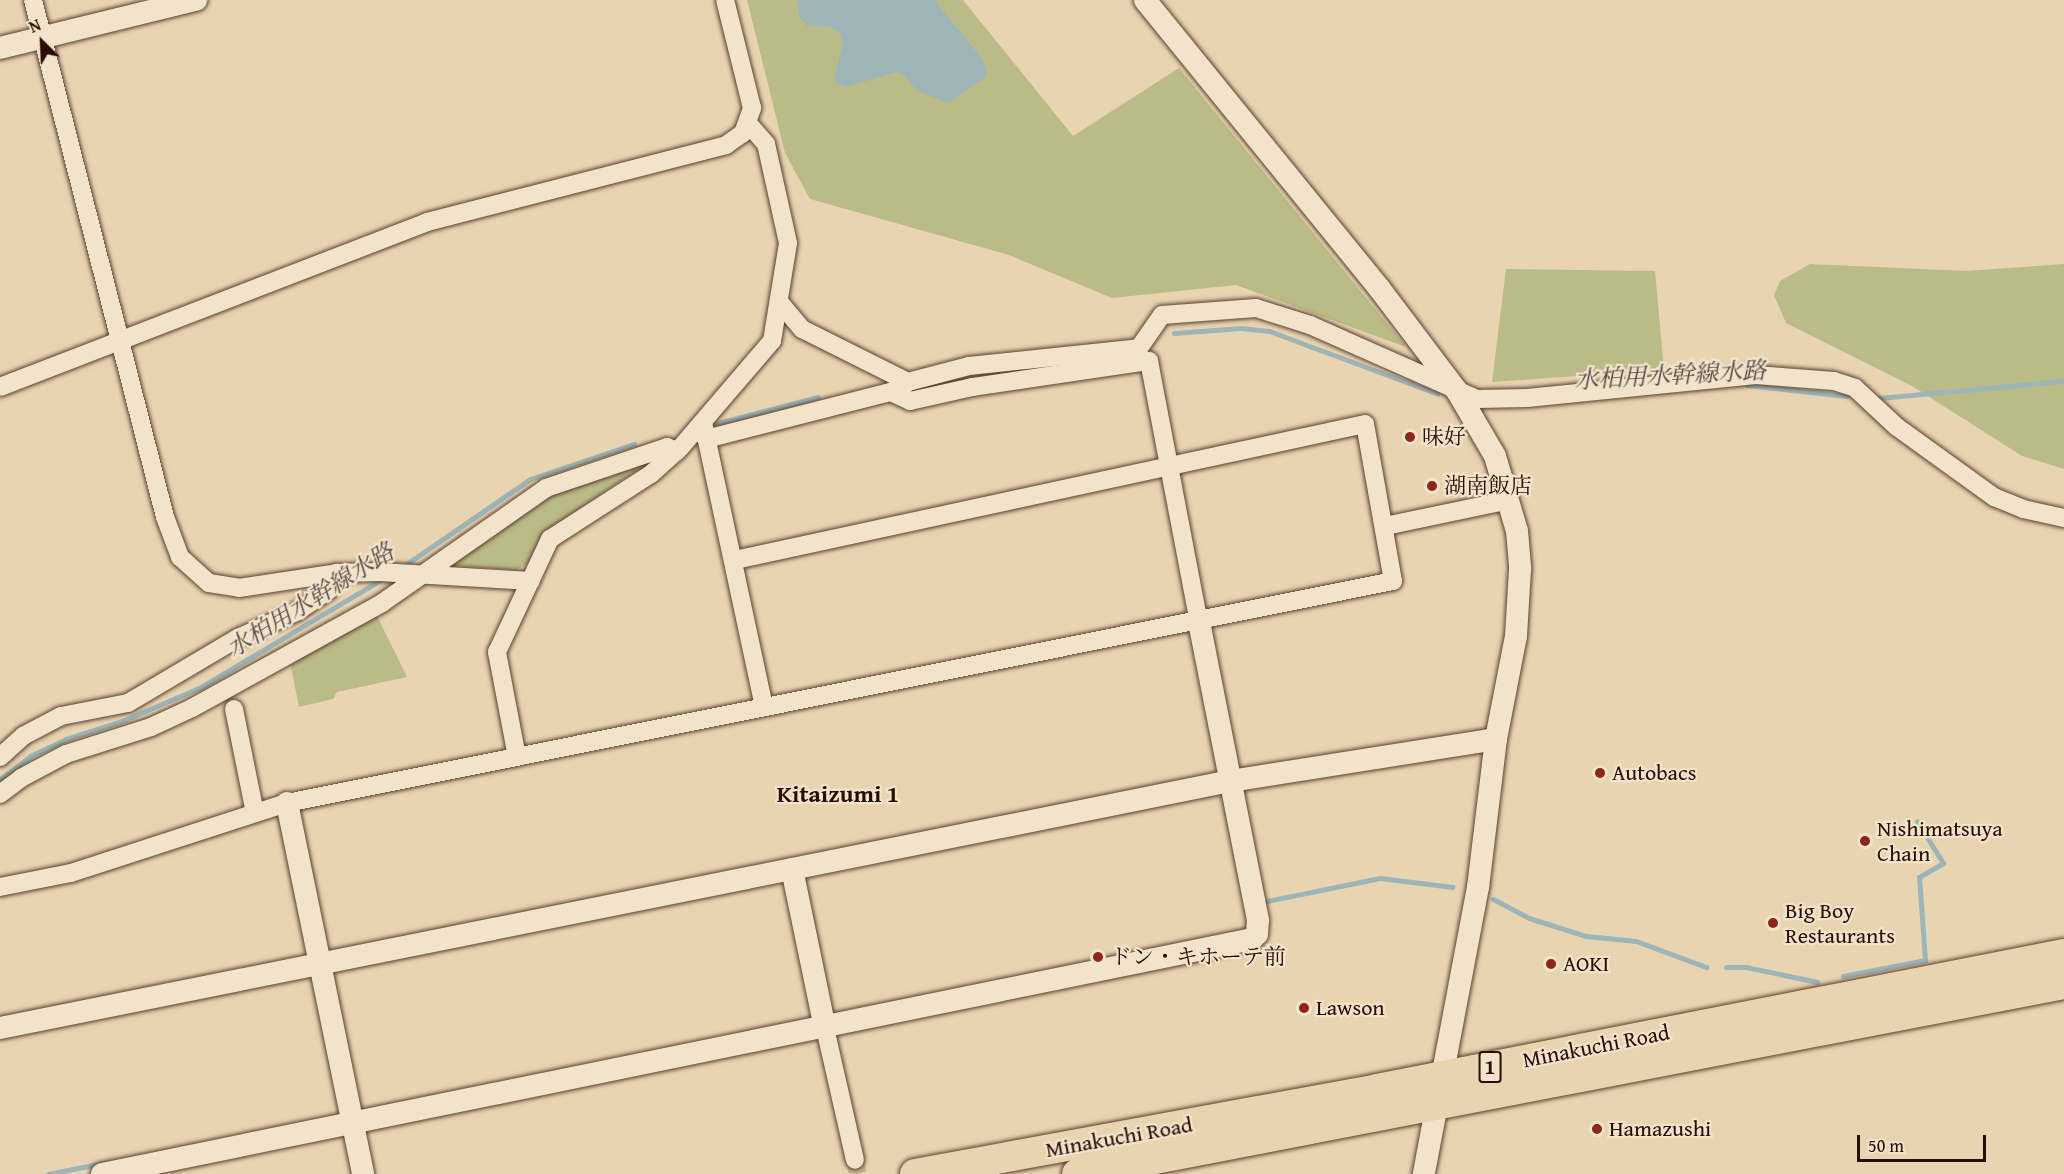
<!DOCTYPE html>
<meta charset="utf-8">
<style>
body{margin:0}
#map{position:relative;width:2064px;height:1174px;overflow:hidden;background:#e9d4b1;font-family:"Gentium Book Plus","Noto Serif JP",serif}
div>[style]{position:absolute}
.green>*{inset:0;background:#bb8}
.water>*{inset:0;background:#9db5b7}
.stream>*{height:5px;margin:-2.5px;padding:0 2.5px;transform-origin:2.5px;border-radius:2.5px;background:#9db5b7}
.minor-tunnel>*{height:18px;margin-top:-9px;transform-origin:0;background:repeating-linear-gradient(90deg,#ccb697 0 18px,transparent 0 27px)}
.roads{filter:drop-shadow(0 0 2px #5a3f2d) drop-shadow(0 0 2px #5a3f2d)}
.minor>*{height:18px;margin:-9px;padding:0 9px;transform-origin:9px;border-radius:9px;background:#f1e3cc}
.tertiary>*{height:22px;margin:-11px;padding:0 11px;transform-origin:11px;border-radius:11px;background:#f1e3cc}
.trunk>*{height:30px;margin:-15px;padding:0 15px;transform-origin:15px;border-radius:15px;background:#e9d4b1}
.dots>*{width:16px;height:16px;translate:-50% -50%;box-sizing:border-box;border:3px solid #f1e3cc;border-radius:50%}
span{translate:-50% -50%;white-space:nowrap;text-align:center;line-height:1.15;-webkit-text-stroke:4.5px #f1e3cc;paint-order:stroke}
.shield-label span{padding:2px 4px;background:#f1e3cc;border:2px solid;border-radius:4px;-webkit-text-stroke-width:0}
.shield-label{font-size:21px;color:#2a0d01;font-weight:700}
.poi-label{font-size:22px;color:#2a0d01}
.left{translate:0 -50%;text-align:left}
.street-label{font-size:22px;color:#2a0d01}
.water-label{font-size:24px;color:#524841;font-style:italic}
.neighbourhood-label{font-size:24px;color:#2a0d01;font-weight:700}
.north{position:absolute;left:12px;top:12px;width:60px;height:60px;-webkit-text-stroke:4px #f1e3cc;paint-order:stroke;rotate:336deg;font-size:16px;font-weight:700;line-height:24px;text-align:center;color:#2a0d01}
.north::after{content:'';display:block;margin:auto;width:21px;height:27px;background:#2a0d01;clip-path:polygon(50% 0,100% 100%,50% 72%,0 100%)}
.scale{position:absolute;left:1857px;top:1135px;width:129px;height:27px;box-sizing:border-box;border:3px solid #2a0d01;border-top:0;padding-left:8px;font-size:18px;line-height:21px;white-space:nowrap;color:#2a0d01;-webkit-text-stroke:4px #f1e3cc;paint-order:stroke}
</style>
<div id="map">
<div class="green">
<i style="clip-path:polygon(747px 0,963px 0,1073px 136px,1179px 68px,1406px 347px,1236px 285px,1112px 298px,1009px 255px,810px 199px,785px 153px)"></i>
<i style="clip-path:polygon(1810px 264px,1966px 271px,2064px 264px,2064px 469px,2022px 456px,1912px 386px,1786px 323px,1774px 295px,1780px 281px)"></i>
<i style="clip-path:polygon(1506px 269px,1655px 271px,1664px 370px,1492px 382px)"></i>
<i style="clip-path:polygon(662px 453px,543px 533px,531px 562px,516px 570px,443px 565px,558px 488px)"></i>
<i style="clip-path:polygon(375px 612px,407px 677px,337px 692px,333px 699px,299px 707px,290px 662px)"></i>
</div>
<div class="water">
<i style="clip-path:polygon(797px 0,934px 0,983px 60px,987px 76px,949px 103px,917px 91px,903px 74px,896px 72px,846px 87px,837px 84px,834px 78px,843px 43px,840px 33px,830px 27px,807px 26px,799px 16px)"></i>
</div>
<div class="stream">
<i style="left:1174px;top:333px;width:67px;rotate:-4.3deg"></i>
<i style="left:1241px;top:328px;width:28px;rotate:6deg"></i>
<i style="left:1269px;top:331px;width:180px;rotate:20.4deg"></i>
<i style="left:1747px;top:385px;width:100px;rotate:6.3deg"></i>
<i style="left:1879px;top:398px;width:186px;rotate:-5.3deg"></i>
<i style="left:718px;top:423px;width:103px;rotate:-14.6deg"></i>
<i style="left:402px;top:567px;width:155px;rotate:-34.5deg"></i>
<i style="left:530px;top:479px;width:110px;rotate:-18.6deg"></i>
<i style="left:0;top:779px;width:38px;rotate:-37deg"></i>
<i style="left:30px;top:756px;width:40px;rotate:-25deg"></i>
<i style="left:66px;top:739px;width:59px;rotate:-17.8deg"></i>
<i style="left:122px;top:721px;width:86px;rotate:-23.3deg"></i>
<i style="left:201px;top:687px;width:213px;rotate:-30.8deg"></i>
<i style="left:1493px;top:899px;width:41px;rotate:27.8deg"></i>
<i style="left:1529px;top:918px;width:60px;rotate:17.5deg"></i>
<i style="left:1586px;top:936px;width:50px;rotate:5.7deg"></i>
<i style="left:1636px;top:941px;width:75px;rotate:20.4deg"></i>
<i style="left:1267px;top:901px;width:115px;rotate:-11.5deg"></i>
<i style="left:1380px;top:878px;width:73px;rotate:7.1deg"></i>
<i style="left:1726px;top:967px;width:20px"></i>
<i style="left:1746px;top:967px;width:73px;rotate:11.9deg"></i>
<i style="left:1843px;top:976px;width:84px;rotate:-11deg"></i>
<i style="left:1925px;top:960px;width:83px;rotate:-94.1deg"></i>
<i style="left:1919px;top:877px;width:28px;rotate:-30deg"></i>
<i style="left:1943px;top:863px;width:49px;rotate:-121.8deg"></i>
<i style="left:48px;top:1174px;width:56px;rotate:-11.3deg"></i>
</div>
<div class="minor-tunnel">
<i style="left:855px;top:1160px;width:14px;rotate:78deg"></i>
</div>
<div class="roads">
<div class="minor">
<i style="left:33px;top:0;width:534px;rotate:75.68deg"></i>
<i style="left:165px;top:517px;width:43px;rotate:69.4deg"></i>
<i style="left:180px;top:557px;width:39px;rotate:42deg"></i>
<i style="left:209px;top:583px;width:30px;rotate:9deg"></i>
<i style="left:239px;top:588px;width:99px;rotate:-8.7deg"></i>
<i style="left:337px;top:573px;width:43px;rotate:-1.3deg"></i>
<i style="left:380px;top:572px;width:151px;rotate:3.4deg"></i>
<i style="left:781px;top:304px;width:33px;rotate:50deg"></i>
<i style="left:802px;top:329px;width:119px;rotate:26.6deg"></i>
<i style="left:908px;top:382px;width:63px;rotate:-14.7deg"></i>
<i style="left:969px;top:366px;width:171px;rotate:-6deg"></i>
<i style="left:1139px;top:348px;width:40px;rotate:-55.1deg"></i>
<i style="left:1162px;top:315px;width:94px;rotate:-4.3deg"></i>
<i style="left:1256px;top:308px;width:57px;rotate:17.5deg"></i>
<i style="left:1310px;top:325px;width:183px;rotate:23.9deg"></i>
<i style="left:1477px;top:399px;width:50px;rotate:-1.1deg"></i>
<i style="left:1527px;top:398px;width:230px;rotate:-5.7deg"></i>
<i style="left:1756px;top:375px;width:78px;rotate:4.4deg"></i>
<i style="left:1834px;top:381px;width:22px;rotate:18deg"></i>
<i style="left:1855px;top:388px;width:57px;rotate:42.9deg"></i>
<i style="left:1897px;top:427px;width:120px;rotate:35.8deg"></i>
<i style="left:1994px;top:497px;width:31px;rotate:22deg"></i>
<i style="left:2023px;top:509px;width:42px;rotate:12.4deg"></i>
<i style="left:0;top:387px;width:458px;rotate:-21.1deg"></i>
<i style="left:427px;top:222px;width:309px;rotate:-14.4deg"></i>
<i style="left:726px;top:145px;width:21px;rotate:-35deg"></i>
<i style="left:743px;top:133px;width:27px;rotate:-70deg"></i>
<i style="left:752px;top:108px;width:111px;rotate:-104deg"></i>
<i style="left:704px;top:427px;width:286px;rotate:77.9deg"></i>
<i style="left:706px;top:439px;width:191px;rotate:-14.3deg"></i>
<i style="left:891px;top:392px;width:21px;rotate:25deg"></i>
<i style="left:910px;top:401px;width:64px;rotate:-12.7deg"></i>
<i style="left:972px;top:387px;width:179px;rotate:-8.4deg"></i>
<i style="left:1149px;top:361px;width:267px;rotate:79.2deg"></i>
<i style="left:1385px;top:526px;width:127px;rotate:-11.8deg"></i>
<i style="left:234px;top:709px;width:106px;rotate:78.6deg"></i>
<i style="left:0;top:757px;width:31px;rotate:-42deg"></i>
<i style="left:23px;top:736px;width:43px;rotate:-27.8deg"></i>
<i style="left:61px;top:716px;width:68px;rotate:-11deg"></i>
<i style="left:128px;top:703px;width:128px;rotate:-30.6deg"></i>
<i style="left:238px;top:638px;width:66px;rotate:-24.2deg"></i>
<i style="left:298px;top:611px;width:37px;rotate:-34deg"></i>
<i style="left:329px;top:590px;width:19px;rotate:-65deg"></i>
<i style="left:517px;top:757px;width:107px;rotate:-100.8deg"></i>
<i style="left:497px;top:652px;width:125px;rotate:-64.9deg"></i>
<i style="left:550px;top:539px;width:120px;rotate:-32.8deg"></i>
<i style="left:651px;top:474px;width:40px;rotate:-42deg"></i>
<i style="left:681px;top:447px;width:140px;rotate:-49.4deg"></i>
<i style="left:772px;top:341px;width:99px;rotate:-80.7deg"></i>
<i style="left:788px;top:243px;width:101px;rotate:-102.5deg"></i>
<i style="left:766px;top:144px;width:28px;rotate:-131deg"></i>
<i style="left:0;top:794px;width:26px;rotate:-37deg"></i>
<i style="left:21px;top:778px;width:51px;rotate:-28.1deg"></i>
<i style="left:66px;top:754px;width:89px;rotate:-17.6deg"></i>
<i style="left:151px;top:727px;width:45px;rotate:-24.9deg"></i>
<i style="left:192px;top:708px;width:217px;rotate:-28.9deg"></i>
<i style="left:382px;top:603px;width:200px;rotate:-35deg"></i>
<i style="left:546px;top:488px;width:128px;rotate:-18.7deg"></i>
<i style="left:667px;top:447px;width:11px;rotate:22deg"></i>
<i style="left:0;top:887px;width:72px;rotate:-11.2deg"></i>
<i style="left:71px;top:873px;width:227px;rotate:-18deg"></i>
<i style="left:287px;top:803px;width:1128px;rotate:-11.35deg"></i>
<i style="left:1393px;top:581px;width:159px;rotate:-100.1deg"></i>
<i style="left:1365px;top:424px;width:645px;rotate:167.82deg"></i>
<i style="left:825px;top:1028px;width:135px;rotate:77.2deg"></i>
</div>
<div class="tertiary">
<i style="left:1145px;top:0;width:371px;rotate:50.9deg"></i>
<i style="left:1379px;top:288px;width:129px;rotate:52.9deg"></i>
<i style="left:1457px;top:391px;width:75px;rotate:59.7deg"></i>
<i style="left:1495px;top:456px;width:78px;rotate:73.7deg"></i>
<i style="left:1517px;top:531px;width:38px;rotate:85deg"></i>
<i style="left:1520px;top:569px;width:67px;rotate:93.4deg"></i>
<i style="left:1516px;top:636px;width:105px;rotate:101deg"></i>
<i style="left:1496px;top:739px;width:149px;rotate:96.9deg"></i>
<i style="left:1478px;top:887px;width:292px;rotate:100.7deg"></i>
<i style="left:0;top:48px;width:202px;rotate:-13.8deg"></i>
<i style="left:287px;top:803px;width:379px;rotate:78.4deg"></i>
<i style="left:792px;top:869px;width:162px;rotate:78.3deg"></i>
<i style="left:0;top:1028px;width:1256px;rotate:-11.35deg"></i>
<i style="left:1231px;top:781px;width:268px;rotate:-9deg"></i>
<i style="left:102px;top:1174px;width:1174px;rotate:-11.55deg"></i>
<i style="left:1252px;top:939px;width:7px;rotate:-45deg"></i>
<i style="left:1257px;top:934px;width:14px;rotate:-86deg"></i>
<i style="left:1258px;top:920px;width:303px;rotate:-101.2deg"></i>
</div>
<div class="trunk">
<i style="left:915px;top:1174px;width:470px;rotate:-10.4deg"></i>
<i style="left:1377px;top:1089px;width:700px;rotate:-11.12deg"></i>
<i style="left:1077px;top:1174px;width:1005px;rotate:-10.9deg"></i>
</div>
</div>
<div class="dots">
<i style="left:1410px;top:437px;background:#8f2418"></i>
<i style="left:1432px;top:486px;background:#8f2418"></i>
<i style="left:1600px;top:773px;background:#8f2418"></i>
<i style="left:1865px;top:841px;background:#8f2418"></i>
<i style="left:1773px;top:923px;background:#8f2418"></i>
<i style="left:1098px;top:957px;background:#8f2418"></i>
<i style="left:1551px;top:964px;background:#8f2418"></i>
<i style="left:1304px;top:1008px;background:#8f2418"></i>
<i style="left:1597px;top:1129px;background:#8f2418"></i>
</div>
<div class="shield-label">
<span style="left:1490px;top:1067px">1</span>
</div>
<div class="poi-label">
<span class="left" style="left:1422px;top:437px">味好</span>
<span class="left" style="left:1444px;top:486px">湖南飯店</span>
<span class="left" style="left:1612px;top:773px">Autobacs</span>
<span class="left" style="left:1877px;top:841px">Nishimatsuya<br>Chain</span>
<span class="left" style="left:1785px;top:923px">Big Boy<br>Restaurants</span>
<span class="left" style="left:1110px;top:957px">ドン・キホーテ前</span>
<span class="left" style="left:1563px;top:964px">AOKI</span>
<span class="left" style="left:1316px;top:1008px">Lawson</span>
<span class="left" style="left:1609px;top:1129px">Hamazushi</span>
</div>
<div class="street-label">
<span style="left:1596px;top:1046px;rotate:-11deg">Minakuchi Road</span>
<span style="left:1119px;top:1137px;rotate:-10deg">Minakuchi Road</span>
</div>
<div class="water-label">
<span style="left:1670px;top:375px;rotate:-3deg">水柏用水幹線水路</span>
<span style="left:310px;top:600px;rotate:-32deg">水柏用水幹線水路</span>
</div>
<div class="neighbourhood-label">
<span style="left:838px;top:794px">Kitaizumi 1</span>
</div>
<div class="north">N</div>
<div class="scale">50 m</div>
</div>
